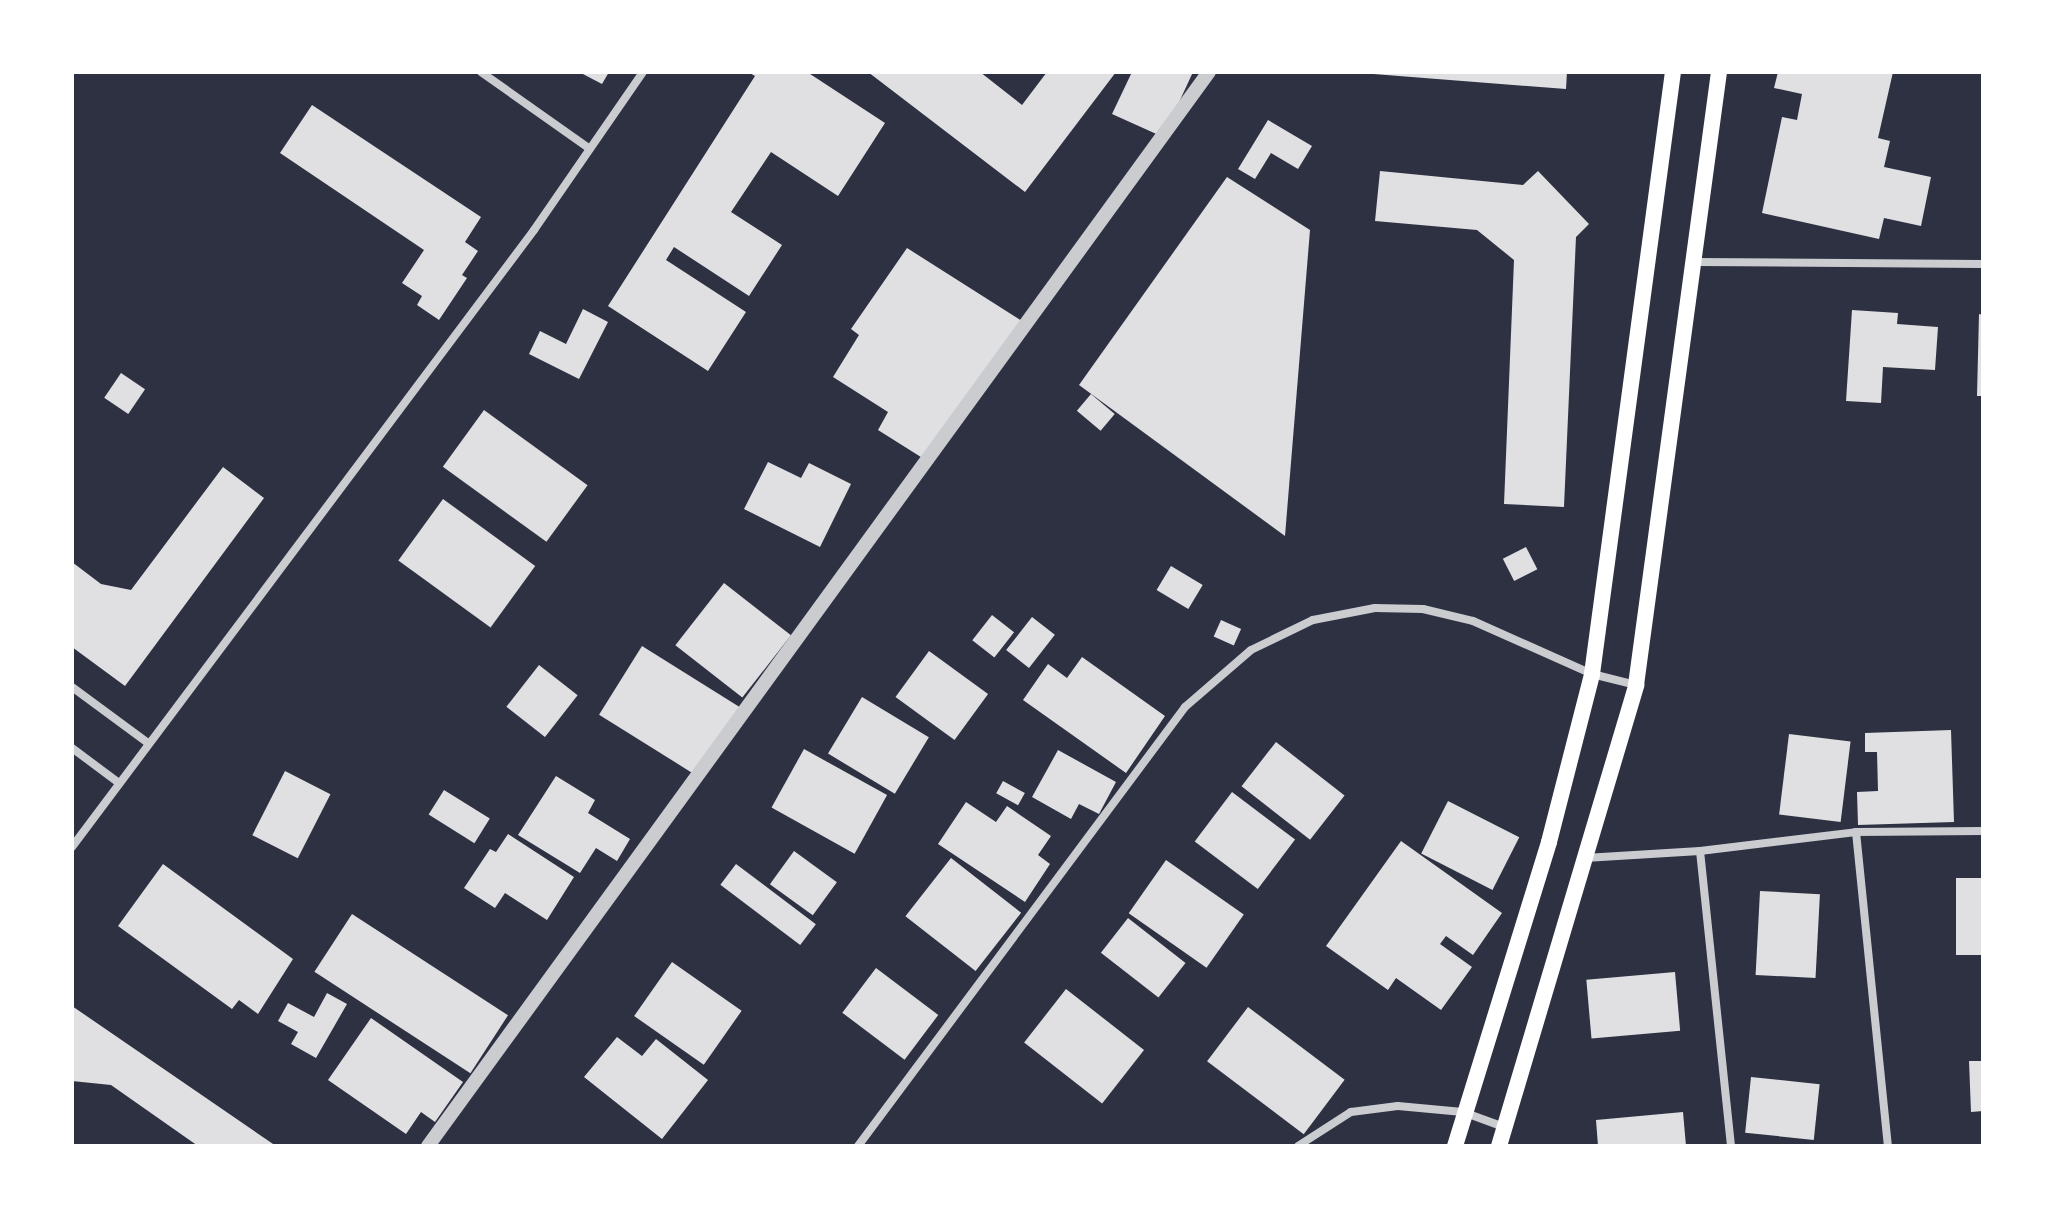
<!DOCTYPE html>
<style>
body{margin:0}
#map{position:relative;width:2055px;height:1218px;overflow:hidden;background:#2d3142;font-family:Mulish,sans-serif}
div>[style]{position:absolute}
.building>*{inset:0;background:#e0e0e3;transform-origin:0 0}
.minor>*{height:8px;margin:-4px;padding:0 4px;transform-origin:4px;border-radius:4px;background:#caccd0}
.tertiary>*{height:14px;margin:-7px;padding:0 7px;transform-origin:7px;border-radius:7px;background:#caccd0}
.secondary>*{height:16px;margin:-8px;padding:0 8px;transform-origin:8px;border-radius:8px;background:#fff}
span{translate:-50% -50%;white-space:nowrap;text-align:center;line-height:1.15;-webkit-text-stroke:6px #fff;paint-order:stroke}
.frame{position:absolute;inset:0;border:74px solid #fff;pointer-events:none}
</style>
<div id="map">
<div class="building">
<i style="clip-path:polygon(579px 72px,609px 72px,602px 84px)"></i>
<i style="clip-path:polygon(748px 72px,807px 72px,885px 123px,838px 196px,771px 152px,731px 212px,782px 245px,749px 296px,674px 247px,666px 260px,746px 312px,708px 371px,608px 306px,755px 76px)"></i>
<i style="clip-path:polygon(868px 72px,980px 72px,1022px 105px,1047px 72px,1116px 72px,1025px 192px)"></i>
<i style="clip-path:polygon(1132px 72px,1193px 72px,1163px 137px,1112px 114px)"></i>
<i style="clip-path:polygon(1348px 72px,1567px 72px,1566px 89px)"></i>
<i style="clip-path:polygon(1778px 72px,1893px 72px,1878px 138px,1890px 141px,1884px 167px,1931px 177px,1921px 226px,1884px 218px,1879px 239px,1762px 213px,1782px 117px,1797px 120px,1802px 94px,1774px 88px)"></i>
<i style="clip-path:polygon(312px 105px,481px 217px,465px 242px,478px 251px,462px 275px,467px 278px,439px 320px,417px 305px,422px 296px,402px 283px,424px 250px,280px 153px)"></i>
<i style="clip-path:polygon(1268px 120px,1312px 146px,1298px 169px,1271px 153px,1255px 179px,1238px 169px)"></i>
<i style="clip-path:polygon(1380px 171px,1523px 185px,1538px 171px,1589px 224px,1576px 237px,1564px 507px,1504px 504px,1514px 260px,1477px 230px,1375px 221px)"></i>
<i style="clip-path:polygon(1227px 177px,1310px 230px,1285px 536px,1079px 385px)"></i>
<i style="clip-path:polygon(907px 248px,1022px 321px,932px 464px,878px 430px,888px 412px,833px 377px,859px 335px,851px 329px)"></i>
<i style="clip-path:polygon(583px 309px,608px 322px,579px 379px,529px 354px,540px 331px,566px 344px)"></i>
<i style="clip-path:polygon(1852px 310px,1898px 313px,1897px 324px,1938px 327px,1935px 370px,1883px 367px,1881px 403px,1846px 401px)"></i>
<i style="clip-path:polygon(1979px 314px,1983px 315px,1983px 396px,1977px 396px)"></i>
<i style="left:121px;top:373px;width:29px;height:30px;rotate:34deg"></i>
<i style="left:1091px;top:394px;width:31px;height:22px;rotate:40deg"></i>
<i style="left:484px;top:410px;width:128px;height:70px;rotate:36deg"></i>
<i style="clip-path:polygon(768px 462px,801px 478px,809px 463px,851px 484px,820px 547px,744px 509px)"></i>
<i style="clip-path:polygon(223px 467px,264px 498px,125px 686px,72px 647px,72px 562px,101px 584px,131px 590px)"></i>
<i style="left:443px;top:499px;width:114px;height:76px;rotate:36deg"></i>
<i style="left:1526px;top:547px;width:25px;height:26px;rotate:63deg"></i>
<i style="left:1171px;top:566px;width:37px;height:28px;rotate:31deg"></i>
<i style="left:724px;top:583px;width:85px;height:79px;rotate:38deg"></i>
<i style="left:992px;top:615px;width:28px;height:32px;rotate:38deg"></i>
<i style="left:1032px;top:617px;width:29px;height:42px;rotate:38deg"></i>
<i style="left:1221px;top:620px;width:22px;height:18px;rotate:24deg"></i>
<i style="left:642px;top:646px;width:115px;height:81px;rotate:32deg"></i>
<i style="left:929px;top:651px;width:73px;height:57px;rotate:36deg"></i>
<i style="clip-path:polygon(1082px 657px,1165px 716px,1126px 773px,1023px 700px,1048px 664px,1067px 678px)"></i>
<i style="left:539px;top:665px;width:49px;height:53px;rotate:38deg"></i>
<i style="left:862px;top:697px;width:78px;height:66px;rotate:31deg"></i>
<i style="clip-path:polygon(1951px 730px,1954px 822px,1858px 825px,1857px 792px,1878px 791px,1877px 752px,1865px 752px,1865px 733px)"></i>
<i style="left:1789px;top:734px;width:62px;height:81px;rotate:7deg"></i>
<i style="left:1276px;top:742px;width:87px;height:56px;rotate:38deg"></i>
<i style="left:804px;top:749px;width:95px;height:67px;rotate:29deg"></i>
<i style="clip-path:polygon(1058px 750px,1116px 782px,1099px 814px,1079px 804px,1071px 819px,1032px 797px)"></i>
<i style="left:285px;top:771px;width:51px;height:72px;rotate:27deg"></i>
<i style="clip-path:polygon(556px 776px,595px 800px,588px 813px,630px 839px,617px 861px,596px 848px,580px 873px,518px 835px)"></i>
<i style="left:1003px;top:781px;width:25px;height:14px;rotate:29deg"></i>
<i style="left:444px;top:790px;width:54px;height:29px;rotate:32deg"></i>
<i style="left:1232px;top:792px;width:79px;height:62px;rotate:37deg"></i>
<i style="left:1448px;top:801px;width:80px;height:59px;rotate:27deg"></i>
<i style="clip-path:polygon(966px 802px,996px 822px,1007px 806px,1051px 836px,1038px 855px,1050px 864px,1025px 902px,938px 844px)"></i>
<i style="clip-path:polygon(508px 834px,574px 877px,547px 920px,505px 893px,495px 908px,464px 888px,490px 849px,496px 852px)"></i>
<i style="clip-path:polygon(1401px 841px,1502px 913px,1473px 955px,1446px 936px,1440px 944px,1472px 967px,1441px 1010px,1396px 978px,1388px 990px,1326px 946px)"></i>
<i style="left:794px;top:851px;width:53px;height:41px;rotate:36deg"></i>
<i style="left:951px;top:858px;width:89px;height:74px;rotate:38deg"></i>
<i style="left:1166px;top:860px;width:95px;height:65px;rotate:35deg"></i>
<i style="clip-path:polygon(163px 864px,293px 959px,258px 1014px,239px 1000px,232px 1009px,118px 926px)"></i>
<i style="left:736px;top:864px;width:100px;height:26px;rotate:37deg"></i>
<i style="left:1983px;top:878px;width:77px;height:27px;rotate:90deg"></i>
<i style="left:1760px;top:891px;width:60px;height:84px;rotate:3deg"></i>
<i style="left:352px;top:914px;width:186px;height:69px;rotate:33deg"></i>
<i style="left:1128px;top:918px;width:73px;height:44px;rotate:38deg"></i>
<i style="left:672px;top:962px;width:85px;height:66px;rotate:35deg"></i>
<i style="left:876px;top:968px;width:78px;height:56px;rotate:37deg"></i>
<i style="left:1675px;top:972px;width:59px;height:89px;rotate:85deg"></i>
<i style="left:1066px;top:989px;width:99px;height:68px;rotate:38deg"></i>
<i style="clip-path:polygon(327px 993px,347px 1004px,316px 1058px,291px 1044px,298px 1032px,278px 1021px,288px 1003px,314px 1017px)"></i>
<i style="clip-path:polygon(72px 1006px,276px 1146px,198px 1146px,111px 1085px,72px 1081px)"></i>
<i style="left:1248px;top:1007px;width:121px;height:68px;rotate:37deg"></i>
<i style="clip-path:polygon(371px 1018px,463px 1082px,435px 1122px,421px 1112px,406px 1134px,328px 1080px)"></i>
<i style="clip-path:polygon(617px 1037px,642px 1056px,656px 1039px,708px 1080px,662px 1139px,584px 1077px)"></i>
<i style="clip-path:polygon(1969px 1061px,1983px 1061px,1983px 1111px,1971px 1112px)"></i>
<i style="left:1751px;top:1077px;width:69px;height:56px;rotate:6deg"></i>
<i style="clip-path:polygon(1683px 1112px,1686px 1146px,1598px 1146px,1596px 1120px)"></i>
</div>
<div class="minor">
<i style="left:481px;top:72px;width:133px;rotate:35.2deg"></i>
<i style="left:1698px;top:262px;width:285px;rotate:0.4deg"></i>
<i style="left:72px;top:687px;width:94px;rotate:36.4deg"></i>
<i style="left:72px;top:748px;width:59px;rotate:36.7deg"></i>
<i style="left:1856px;top:832px;width:316px;rotate:84.2deg"></i>
<i style="left:72px;top:847px;width:771px;rotate:-53.17deg"></i>
<i style="left:534px;top:230px;width:192px;rotate:-55.4deg"></i>
<i style="left:1700px;top:851px;width:297px;rotate:84deg"></i>
<i style="left:1585px;top:858px;width:115px;rotate:-3.5deg"></i>
<i style="left:1700px;top:851px;width:157px;rotate:-6.9deg"></i>
<i style="left:1856px;top:832px;width:127px;rotate:-0.5deg"></i>
<i style="left:858px;top:1146px;width:547px;rotate:-53.32deg"></i>
<i style="left:1185px;top:707px;width:87px;rotate:-40.8deg"></i>
<i style="left:1251px;top:650px;width:69px;rotate:-25.8deg"></i>
<i style="left:1313px;top:620px;width:63px;rotate:-11deg"></i>
<i style="left:1375px;top:608px;width:48px;rotate:1.2deg"></i>
<i style="left:1423px;top:609px;width:51px;rotate:13.5deg"></i>
<i style="left:1473px;top:621px;width:130px;rotate:24deg"></i>
<i style="left:1592px;top:674px;width:45px;rotate:14deg"></i>
<i style="left:1298px;top:1146px;width:63px;rotate:-32.7deg"></i>
<i style="left:1351px;top:1112px;width:47px;rotate:-7.3deg"></i>
<i style="left:1398px;top:1106px;width:65px;rotate:5.3deg"></i>
<i style="left:1463px;top:1112px;width:44px;rotate:20.1deg"></i>
</div>
<div class="tertiary">
<i style="left:428px;top:1146px;width:1328px;rotate:-53.98deg"></i>
</div>
<div class="secondary">
<i style="left:1455px;top:1146px;width:318px;rotate:-72.8deg"></i>
<i style="left:1549px;top:842px;width:173px;rotate:-75.6deg"></i>
<i style="left:1592px;top:674px;width:607px;rotate:-82.34deg"></i>
<i style="left:1499px;top:1146px;width:481px;rotate:-73.4deg"></i>
<i style="left:1636px;top:685px;width:619px;rotate:-82.29deg"></i>
</div>
<div class="frame"></div>
</div>
